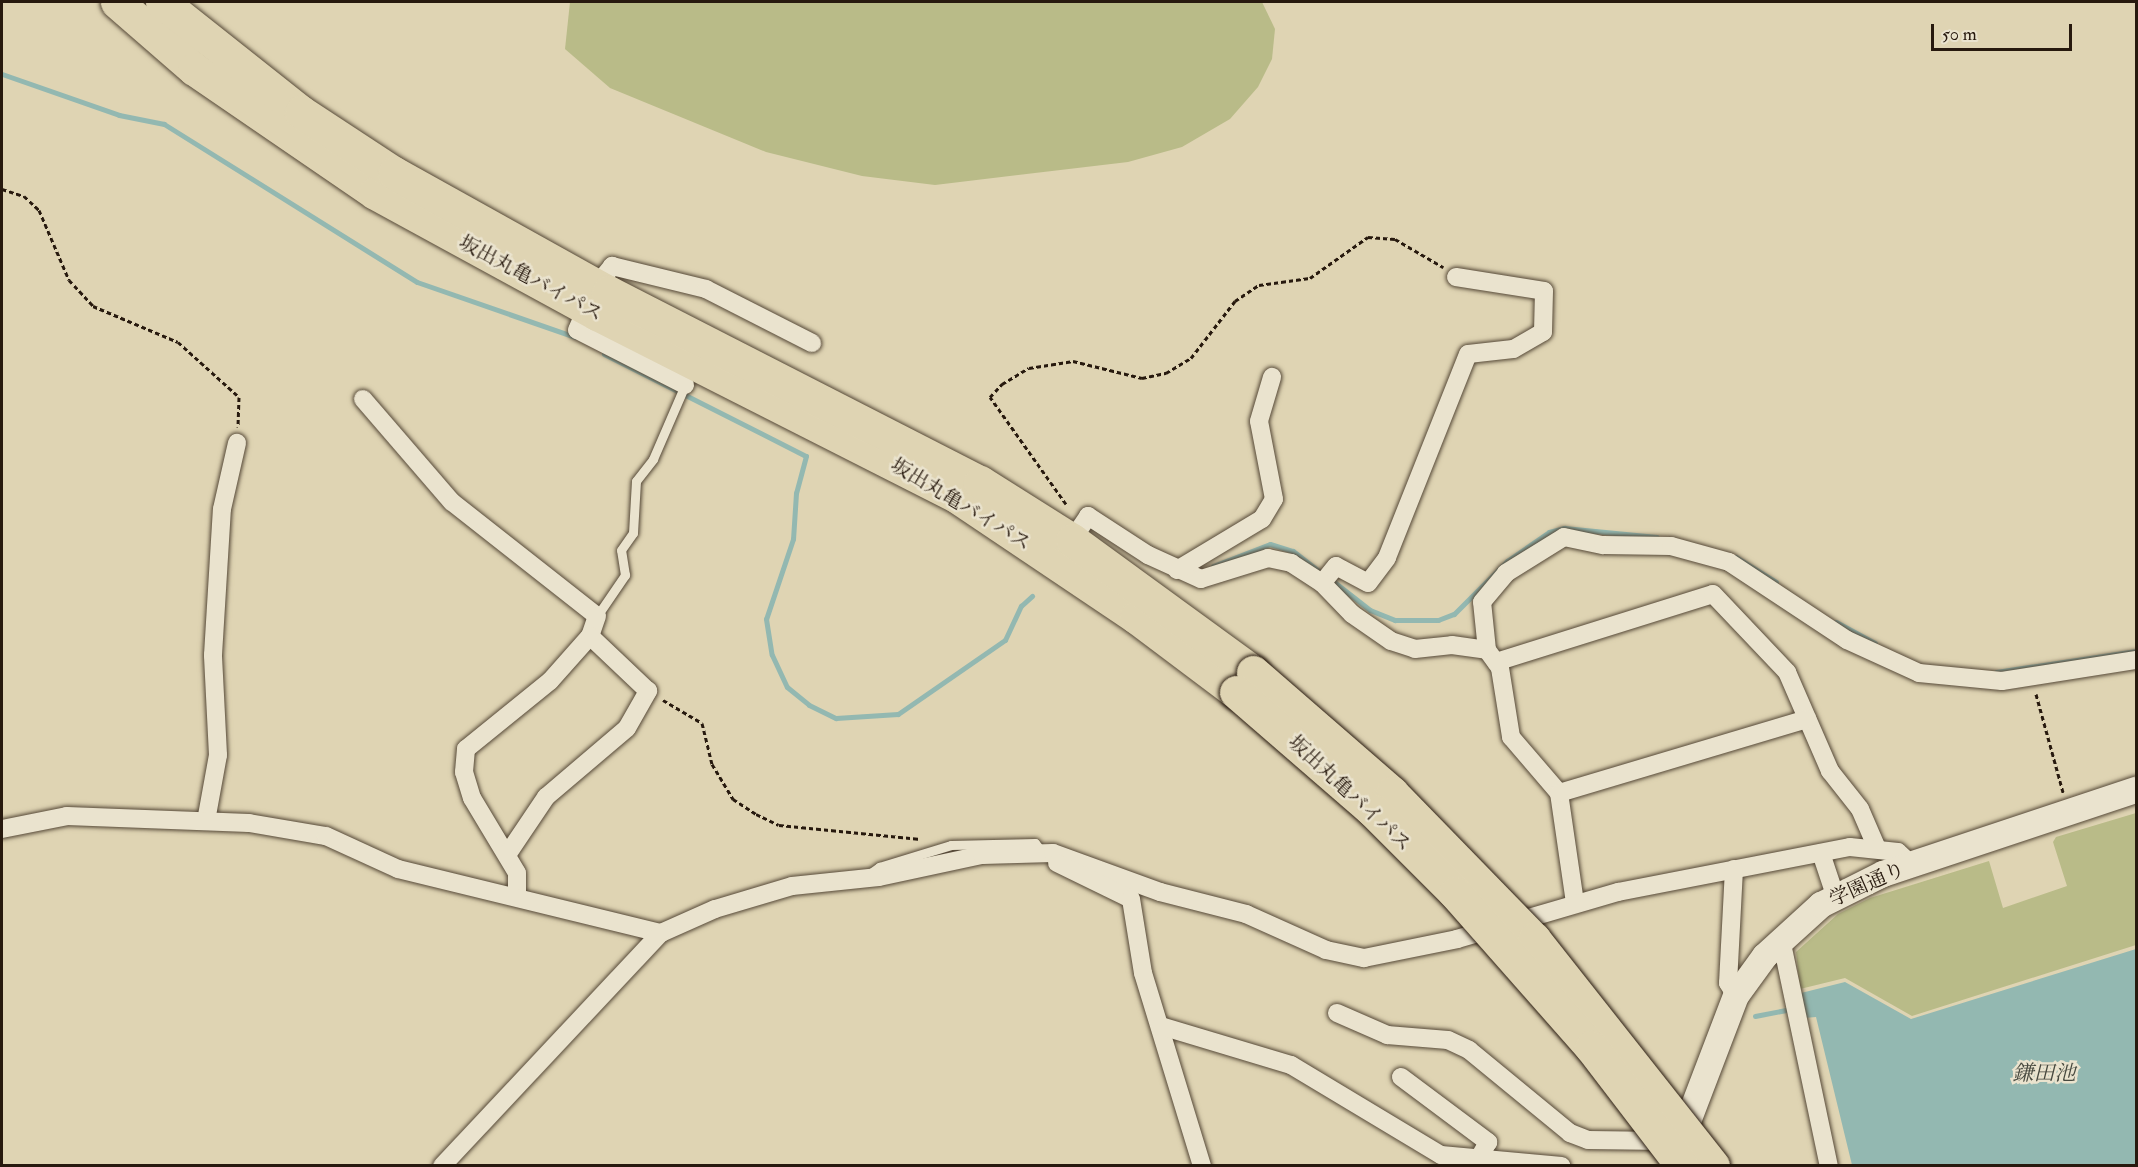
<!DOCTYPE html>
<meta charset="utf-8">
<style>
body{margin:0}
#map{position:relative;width:2138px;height:1167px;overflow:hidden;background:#dfd4b3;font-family:"IM FELL Double Pica","Noto Serif JP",serif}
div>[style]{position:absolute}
.green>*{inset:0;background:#b9bb88}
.water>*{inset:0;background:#93b8b1}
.stream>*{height:5px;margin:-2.5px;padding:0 2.5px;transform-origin:2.5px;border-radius:2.5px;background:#93b8b1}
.path>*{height:3px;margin-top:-1.5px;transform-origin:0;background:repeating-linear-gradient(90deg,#27190e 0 4.5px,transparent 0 7.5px)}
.roads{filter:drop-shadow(0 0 2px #554837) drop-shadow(0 0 2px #554837)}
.lane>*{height:9px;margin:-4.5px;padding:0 4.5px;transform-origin:4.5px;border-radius:4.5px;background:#eae3ce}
.street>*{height:18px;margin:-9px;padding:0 9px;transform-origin:9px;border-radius:9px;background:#eae3ce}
.secondary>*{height:26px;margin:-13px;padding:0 13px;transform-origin:13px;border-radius:13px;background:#eae3ce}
.highway>*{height:33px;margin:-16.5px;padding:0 16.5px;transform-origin:16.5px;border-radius:16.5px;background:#dfd4b3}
.bridges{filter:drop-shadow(0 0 2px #27190e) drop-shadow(0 0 2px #27190e)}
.highway-bridge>*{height:33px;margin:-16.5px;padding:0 16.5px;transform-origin:16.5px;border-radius:16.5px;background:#dfd4b3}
span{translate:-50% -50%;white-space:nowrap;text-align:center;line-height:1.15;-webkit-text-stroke:5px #eae3ce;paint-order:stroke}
.street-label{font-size:20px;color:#27190e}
.water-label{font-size:21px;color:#47493f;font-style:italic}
.frame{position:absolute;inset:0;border:3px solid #27190e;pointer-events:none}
.scale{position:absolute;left:1931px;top:24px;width:141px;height:27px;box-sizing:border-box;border:3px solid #27190e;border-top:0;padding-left:8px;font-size:18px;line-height:21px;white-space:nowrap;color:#27190e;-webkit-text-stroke:4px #eae3ce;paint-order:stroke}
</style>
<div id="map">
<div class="green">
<i style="clip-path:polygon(570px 2px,1262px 2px,1275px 29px,1272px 59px,1258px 87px,1230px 119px,1182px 147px,1128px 162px,935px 185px,862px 176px,766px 152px,610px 88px,565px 49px)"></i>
<i style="clip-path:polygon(2136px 813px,2136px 945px,1912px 1016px,1845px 978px,1800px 989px,1796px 952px,1838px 914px,1870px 898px,1989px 861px,2003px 908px,2067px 886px,2053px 842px,2056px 837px)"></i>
</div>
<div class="water">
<i style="clip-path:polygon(2136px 949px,2136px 1165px,1852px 1165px,1816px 1017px,1804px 1018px,1801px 993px,1845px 982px,1911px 1019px)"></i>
</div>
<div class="stream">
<i style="left:2px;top:74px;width:124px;rotate:19.3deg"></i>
<i style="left:119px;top:115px;width:46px;rotate:11.3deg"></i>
<i style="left:164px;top:124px;width:298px;rotate:32deg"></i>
<i style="left:417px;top:282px;width:167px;rotate:19.2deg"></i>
<i style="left:604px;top:354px;width:226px;rotate:26.8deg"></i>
<i style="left:806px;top:456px;width:38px;rotate:105deg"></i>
<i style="left:796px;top:493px;width:46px;rotate:93.7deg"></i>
<i style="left:793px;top:539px;width:84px;rotate:108.6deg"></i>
<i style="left:766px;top:619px;width:36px;rotate:81deg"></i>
<i style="left:772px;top:655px;width:35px;rotate:65deg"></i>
<i style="left:787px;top:687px;width:28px;rotate:39deg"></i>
<i style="left:809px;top:705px;width:30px;rotate:26deg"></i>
<i style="left:836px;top:718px;width:62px;rotate:-3.7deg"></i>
<i style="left:898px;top:714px;width:130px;rotate:-34.7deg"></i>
<i style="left:1005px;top:640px;width:38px;rotate:-65deg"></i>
<i style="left:1021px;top:606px;width:15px;rotate:-42deg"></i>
<i style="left:1736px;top:557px;width:47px;rotate:32deg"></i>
<i style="left:1213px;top:566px;width:61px;rotate:-21.1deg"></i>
<i style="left:1270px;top:544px;width:24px;rotate:17deg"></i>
<i style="left:1293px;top:551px;width:33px;rotate:38deg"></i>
<i style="left:1329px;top:578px;width:52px;rotate:38deg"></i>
<i style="left:1370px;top:610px;width:27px;rotate:22deg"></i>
<i style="left:1395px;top:620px;width:43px"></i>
<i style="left:1438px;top:620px;width:17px;rotate:-21deg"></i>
<i style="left:1454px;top:614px;width:75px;rotate:-45deg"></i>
<i style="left:1507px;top:561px;width:51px;rotate:-34.6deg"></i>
<i style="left:1549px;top:532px;width:16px;rotate:-15deg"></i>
<i style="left:1564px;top:528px;width:93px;rotate:5.5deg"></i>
<i style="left:1836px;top:622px;width:44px;rotate:28.3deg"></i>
<i style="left:1996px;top:672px;width:142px;rotate:-8.5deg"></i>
<i style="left:1755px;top:1016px;width:37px;rotate:-11deg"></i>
</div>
<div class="path">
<i style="left:2px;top:189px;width:23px;rotate:18deg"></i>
<i style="left:24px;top:196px;width:21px;rotate:43deg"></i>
<i style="left:39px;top:210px;width:76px;rotate:66.8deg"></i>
<i style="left:69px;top:280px;width:35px;rotate:47deg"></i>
<i style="left:93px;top:306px;width:92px;rotate:23deg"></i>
<i style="left:178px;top:342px;width:82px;rotate:42deg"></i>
<i style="left:239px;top:397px;width:30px;rotate:92deg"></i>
<i style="left:1066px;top:504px;width:131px;rotate:-125.4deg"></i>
<i style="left:990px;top:397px;width:18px;rotate:-47deg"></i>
<i style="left:1002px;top:384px;width:31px;rotate:-31deg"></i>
<i style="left:1029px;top:368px;width:45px;rotate:-9deg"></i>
<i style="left:1073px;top:361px;width:71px;rotate:13.8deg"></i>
<i style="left:1142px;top:378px;width:25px;rotate:-12deg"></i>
<i style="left:1166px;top:373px;width:29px;rotate:-31deg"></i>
<i style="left:1191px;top:358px;width:72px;rotate:-52.3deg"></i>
<i style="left:1235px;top:301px;width:29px;rotate:-34deg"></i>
<i style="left:1259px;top:285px;width:51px;rotate:-7.8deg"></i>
<i style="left:1310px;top:278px;width:71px;rotate:-35.3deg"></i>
<i style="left:1368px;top:237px;width:27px;rotate:4deg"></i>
<i style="left:1395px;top:239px;width:56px;rotate:30.3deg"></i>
<i style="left:2036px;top:694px;width:102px;rotate:74.6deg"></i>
<i style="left:663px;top:700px;width:45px;rotate:30.5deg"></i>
<i style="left:702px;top:723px;width:42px;rotate:76.3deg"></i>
<i style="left:712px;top:764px;width:41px;rotate:59deg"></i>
<i style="left:733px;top:799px;width:27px;rotate:33deg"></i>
<i style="left:756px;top:814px;width:25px;rotate:26deg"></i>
<i style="left:779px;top:825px;width:142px;rotate:5.7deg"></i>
</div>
<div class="roads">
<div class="lane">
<i style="left:597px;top:616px;width:50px;rotate:-55.7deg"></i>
<i style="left:625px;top:575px;width:25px;rotate:-99deg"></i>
<i style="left:621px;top:550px;width:21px;rotate:-55deg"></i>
<i style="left:633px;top:533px;width:52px;rotate:-86.7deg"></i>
<i style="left:636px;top:481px;width:28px;rotate:-52deg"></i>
<i style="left:653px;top:459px;width:81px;rotate:-66.6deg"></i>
<i style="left:868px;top:875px;width:14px;rotate:-36deg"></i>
<i style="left:879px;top:867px;width:75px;rotate:-17deg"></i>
<i style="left:951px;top:845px;width:84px;rotate:-1.4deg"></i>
<i style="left:1035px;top:843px;width:13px;rotate:51deg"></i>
</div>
<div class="street">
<i style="left:1456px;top:277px;width:89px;rotate:9deg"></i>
<i style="left:1544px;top:291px;width:41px;rotate:91.4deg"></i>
<i style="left:1543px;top:332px;width:34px;rotate:150deg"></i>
<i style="left:1513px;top:349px;width:45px;rotate:173.7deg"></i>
<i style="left:1468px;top:354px;width:219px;rotate:111.7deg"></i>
<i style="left:1387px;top:558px;width:31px;rotate:127deg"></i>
<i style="left:1368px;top:583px;width:36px;rotate:-152deg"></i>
<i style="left:1336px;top:566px;width:22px;rotate:129deg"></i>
<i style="left:1322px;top:583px;width:43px;rotate:45.9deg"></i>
<i style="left:1352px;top:614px;width:47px;rotate:34.7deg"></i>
<i style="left:1391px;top:641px;width:25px;rotate:18deg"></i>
<i style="left:1415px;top:649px;width:37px;rotate:-6deg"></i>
<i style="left:1452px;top:645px;width:35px;rotate:8deg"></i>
<i style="left:1487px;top:650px;width:22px;rotate:54deg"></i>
<i style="left:1500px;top:668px;width:70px;rotate:80.9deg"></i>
<i style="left:1511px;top:737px;width:74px;rotate:49.4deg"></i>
<i style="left:1559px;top:793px;width:111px;rotate:81.7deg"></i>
<i style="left:685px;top:385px;width:121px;rotate:-153deg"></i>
<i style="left:577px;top:330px;width:48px;rotate:-66.6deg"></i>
<i style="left:596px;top:286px;width:26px;rotate:-51deg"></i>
<i style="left:612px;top:266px;width:97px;rotate:13.7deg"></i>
<i style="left:706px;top:289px;width:119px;rotate:27deg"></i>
<i style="left:363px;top:399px;width:136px;rotate:49.2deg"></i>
<i style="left:452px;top:502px;width:184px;rotate:38.2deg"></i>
<i style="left:597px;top:616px;width:21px;rotate:109deg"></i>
<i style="left:590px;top:636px;width:60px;rotate:131.6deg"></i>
<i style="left:550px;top:681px;width:108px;rotate:141deg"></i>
<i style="left:466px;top:749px;width:23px;rotate:95deg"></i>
<i style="left:464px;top:772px;width:27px;rotate:73deg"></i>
<i style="left:472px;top:798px;width:87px;rotate:59deg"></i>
<i style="left:517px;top:873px;width:24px;rotate:90deg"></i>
<i style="left:1072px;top:540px;width:29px;rotate:-56deg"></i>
<i style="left:1088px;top:516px;width:72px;rotate:33deg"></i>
<i style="left:1148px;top:555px;width:58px;rotate:24.4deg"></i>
<i style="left:1201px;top:579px;width:70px;rotate:-17.4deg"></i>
<i style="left:1268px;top:558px;width:24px;rotate:12deg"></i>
<i style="left:1291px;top:563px;width:37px;rotate:33deg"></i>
<i style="left:1177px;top:570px;width:99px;rotate:-31deg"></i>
<i style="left:1262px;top:519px;width:23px;rotate:-59deg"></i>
<i style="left:1274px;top:499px;width:79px;rotate:-100.9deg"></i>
<i style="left:1259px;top:421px;width:46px;rotate:-73.5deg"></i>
<i style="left:1487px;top:650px;width:48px;rotate:-95.9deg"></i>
<i style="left:1482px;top:602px;width:38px;rotate:-50deg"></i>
<i style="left:1506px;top:573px;width:68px;rotate:-31.8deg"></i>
<i style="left:1564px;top:537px;width:40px;rotate:12deg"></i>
<i style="left:1603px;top:545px;width:68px;rotate:0.8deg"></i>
<i style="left:1671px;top:546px;width:60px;rotate:15.4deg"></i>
<i style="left:1729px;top:562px;width:141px;rotate:33.5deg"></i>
<i style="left:1847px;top:640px;width:79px;rotate:24.6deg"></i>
<i style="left:1919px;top:673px;width:83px;rotate:5.5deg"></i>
<i style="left:2002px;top:681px;width:136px;rotate:-8.9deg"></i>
<i style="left:1496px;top:662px;width:227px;rotate:-17.4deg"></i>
<i style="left:1713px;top:594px;width:108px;rotate:46.5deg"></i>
<i style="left:1787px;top:672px;width:108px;rotate:66.5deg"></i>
<i style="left:1830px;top:771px;width:48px;rotate:51.7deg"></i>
<i style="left:1860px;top:809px;width:40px;rotate:66.6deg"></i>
<i style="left:1559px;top:793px;width:259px;rotate:-16.6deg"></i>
<i style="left:206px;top:821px;width:67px;rotate:-79.7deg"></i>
<i style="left:218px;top:755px;width:100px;rotate:-92.9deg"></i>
<i style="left:213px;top:655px;width:146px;rotate:-86.5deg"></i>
<i style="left:222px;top:509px;width:68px;rotate:-77.2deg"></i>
<i style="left:2px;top:829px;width:66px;rotate:-11.3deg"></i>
<i style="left:67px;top:816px;width:182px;rotate:2.2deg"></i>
<i style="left:249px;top:823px;width:78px;rotate:9.6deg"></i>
<i style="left:326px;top:836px;width:79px;rotate:24.6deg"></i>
<i style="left:398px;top:869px;width:271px;rotate:13.7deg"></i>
<i style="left:661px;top:933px;width:59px;rotate:-24deg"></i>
<i style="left:715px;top:909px;width:80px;rotate:-16.6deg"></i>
<i style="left:792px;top:886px;width:87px;rotate:-5.9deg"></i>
<i style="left:879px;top:877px;width:105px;rotate:-12.1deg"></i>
<i style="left:982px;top:855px;width:71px;rotate:-1.6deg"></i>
<i style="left:1053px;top:853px;width:114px;rotate:20deg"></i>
<i style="left:1160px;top:892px;width:89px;rotate:14.3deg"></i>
<i style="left:1246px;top:914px;width:88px;rotate:24.2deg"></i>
<i style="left:1326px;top:950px;width:39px;rotate:12deg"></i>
<i style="left:1364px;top:958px;width:95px;rotate:-11.5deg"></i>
<i style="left:1457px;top:939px;width:168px;rotate:-16.3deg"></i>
<i style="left:1618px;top:892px;width:236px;rotate:-11deg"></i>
<i style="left:1850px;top:847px;width:48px;rotate:5.9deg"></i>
<i style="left:1898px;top:852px;width:18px;rotate:43deg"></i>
<i style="left:1821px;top:853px;width:44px;rotate:71.6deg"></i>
<i style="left:507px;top:855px;width:70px;rotate:-56.1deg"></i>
<i style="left:546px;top:797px;width:106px;rotate:-40.4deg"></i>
<i style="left:627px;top:728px;width:43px;rotate:-60.4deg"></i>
<i style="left:648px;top:691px;width:80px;rotate:-136.5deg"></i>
<i style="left:1057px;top:863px;width:82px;rotate:25.9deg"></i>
<i style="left:1131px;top:899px;width:75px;rotate:80.8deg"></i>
<i style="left:1143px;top:973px;width:202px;rotate:73deg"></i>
<i style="left:1734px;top:869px;width:114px;rotate:93deg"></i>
<i style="left:1728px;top:983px;width:15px;rotate:58deg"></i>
<i style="left:1781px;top:939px;width:232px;rotate:78.1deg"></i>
<i style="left:1337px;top:1013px;width:55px;rotate:23.7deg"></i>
<i style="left:1387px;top:1035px;width:61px;rotate:4.7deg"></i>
<i style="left:1448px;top:1040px;width:23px;rotate:25deg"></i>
<i style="left:1469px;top:1050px;width:131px;rotate:39.4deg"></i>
<i style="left:1570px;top:1133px;width:19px;rotate:21deg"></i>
<i style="left:1588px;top:1140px;width:78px;rotate:0.7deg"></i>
<i style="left:1161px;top:1026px;width:136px;rotate:16.7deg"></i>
<i style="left:1291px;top:1065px;width:175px;rotate:31deg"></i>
<i style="left:1441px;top:1155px;width:121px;rotate:5.2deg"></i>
<i style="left:1401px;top:1077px;width:109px;rotate:36.8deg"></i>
<i style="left:1488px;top:1142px;width:21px;rotate:119deg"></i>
<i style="left:442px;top:1166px;width:320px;rotate:-46.8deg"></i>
</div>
<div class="secondary">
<i style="left:1679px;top:1145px;width:160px;rotate:-69.1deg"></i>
<i style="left:1736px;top:996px;width:49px;rotate:-54.1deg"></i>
<i style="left:1765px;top:956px;width:76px;rotate:-42.3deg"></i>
<i style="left:1821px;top:905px;width:69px;rotate:-26.6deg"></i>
<i style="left:1883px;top:874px;width:267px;rotate:-18.4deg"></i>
</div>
<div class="highway">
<i style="left:117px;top:2px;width:102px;rotate:41deg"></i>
<i style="left:194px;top:69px;width:219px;rotate:34.4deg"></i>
<i style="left:375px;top:193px;width:253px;rotate:28.6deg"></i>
<i style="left:597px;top:314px;width:406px;rotate:26.9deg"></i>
<i style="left:959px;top:498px;width:213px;rotate:33.9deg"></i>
<i style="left:1136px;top:617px;width:125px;rotate:36.9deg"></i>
<i style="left:162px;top:2px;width:177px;rotate:38.4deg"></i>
<i style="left:301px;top:112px;width:111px;rotate:33.3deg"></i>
<i style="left:394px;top:173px;width:245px;rotate:29.1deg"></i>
<i style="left:608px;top:292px;width:418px;rotate:27.1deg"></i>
<i style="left:980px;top:482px;width:109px;rotate:32.2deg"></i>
<i style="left:1072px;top:540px;width:224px;rotate:36.1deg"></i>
</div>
</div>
<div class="bridges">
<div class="highway-bridge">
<i style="left:1253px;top:672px;width:184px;rotate:41deg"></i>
<i style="left:1392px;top:793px;width:204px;rotate:45.8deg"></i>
<i style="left:1534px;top:939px;width:289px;rotate:51.7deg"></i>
<i style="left:1236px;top:692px;width:180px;rotate:40.9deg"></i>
<i style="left:1372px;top:810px;width:117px;rotate:45deg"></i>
<i style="left:1455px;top:893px;width:205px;rotate:48.6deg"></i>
<i style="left:1591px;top:1047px;width:150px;rotate:52.6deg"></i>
</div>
</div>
<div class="street-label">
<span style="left:531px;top:278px;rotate:28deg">坂出丸亀バイパス</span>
<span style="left:961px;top:504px;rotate:31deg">坂出丸亀バイパス</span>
<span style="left:1350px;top:793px;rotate:43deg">坂出丸亀バイパス</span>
<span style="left:1867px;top:884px;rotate:-24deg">学園通り</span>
</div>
<div class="water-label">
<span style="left:2044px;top:1074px">鎌田池</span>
</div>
<div class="frame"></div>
<div class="scale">50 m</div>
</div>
